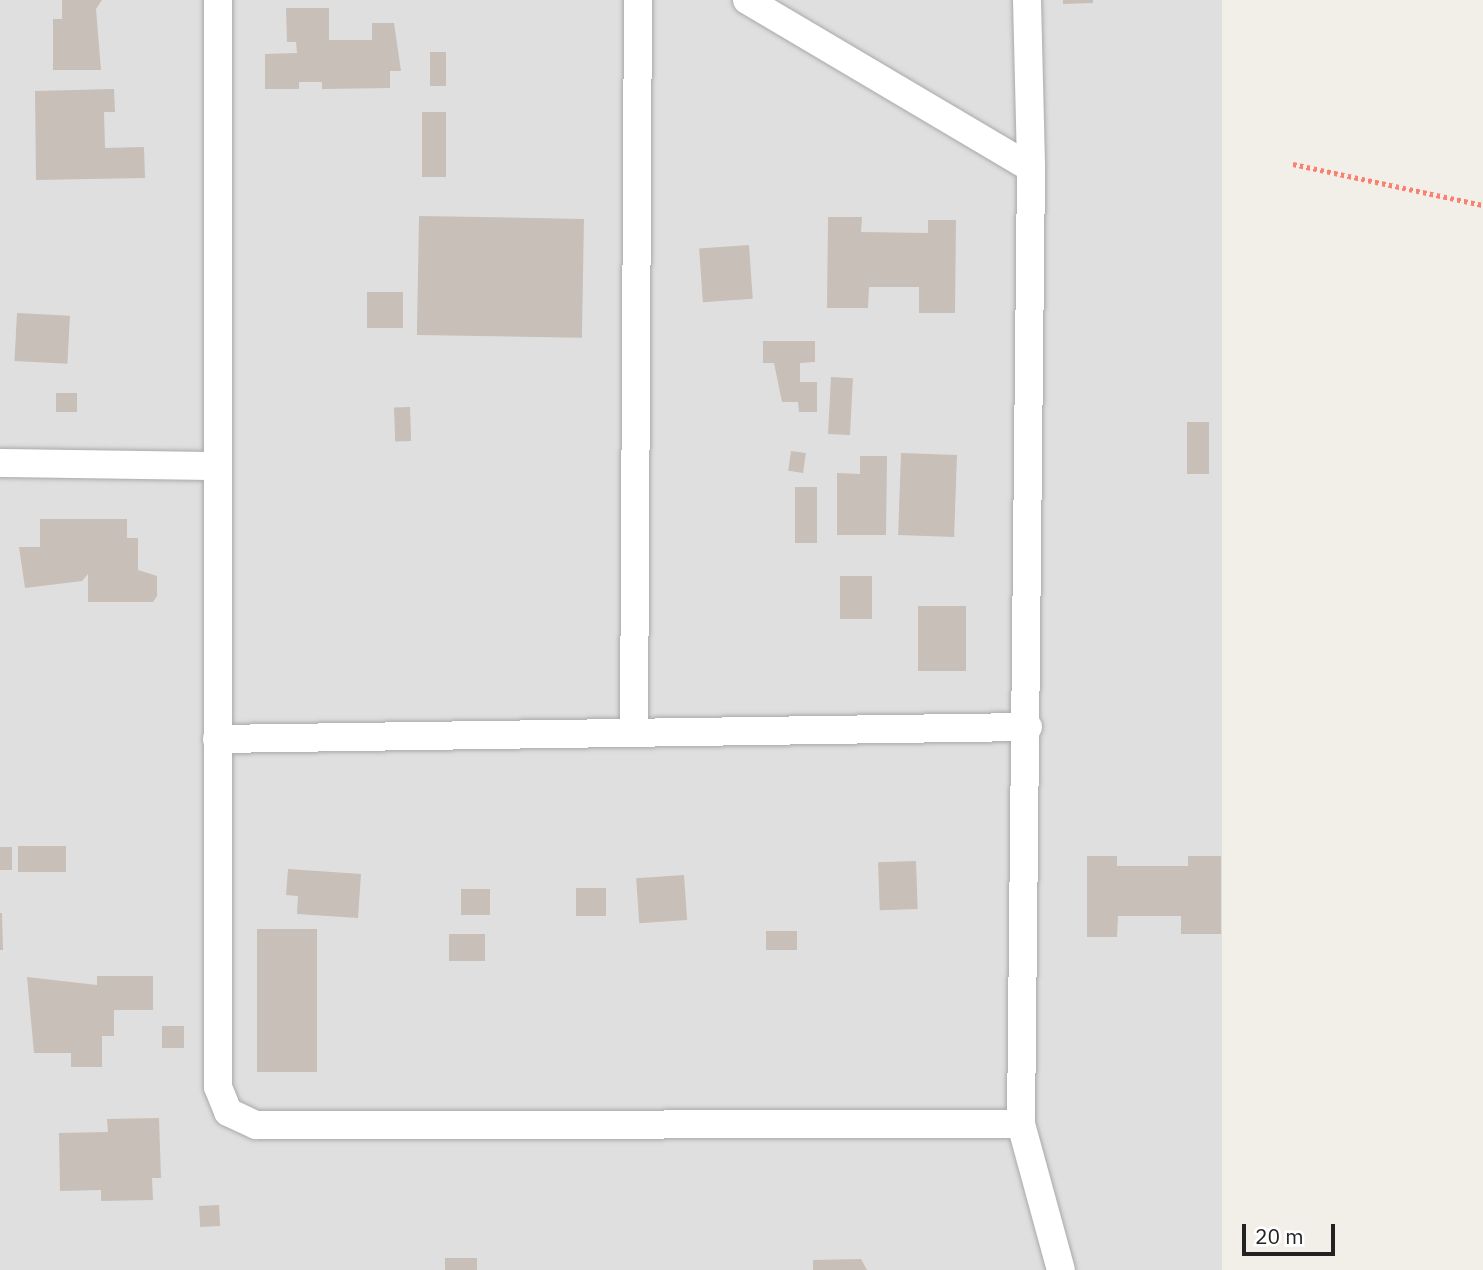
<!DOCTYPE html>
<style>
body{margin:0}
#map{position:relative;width:1483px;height:1270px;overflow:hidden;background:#f2efe9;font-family:"IBM Plex Sans",sans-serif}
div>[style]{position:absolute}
.residential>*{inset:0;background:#e0dfdf;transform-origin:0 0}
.building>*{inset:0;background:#c7bfb8;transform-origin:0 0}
.path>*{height:4.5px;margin-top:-2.25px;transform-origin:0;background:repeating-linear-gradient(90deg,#fa8072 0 3.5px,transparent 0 7px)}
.roads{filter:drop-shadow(0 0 2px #a9a9a9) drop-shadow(0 0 2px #a9a9a9)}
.minor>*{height:28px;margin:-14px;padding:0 14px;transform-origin:14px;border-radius:14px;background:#fff}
span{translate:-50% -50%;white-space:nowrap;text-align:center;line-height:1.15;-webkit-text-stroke:5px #fff;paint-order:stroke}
.scale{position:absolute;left:1242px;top:1224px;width:93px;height:32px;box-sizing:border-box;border:4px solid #222;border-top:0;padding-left:9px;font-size:21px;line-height:24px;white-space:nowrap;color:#222;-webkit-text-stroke:5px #fff;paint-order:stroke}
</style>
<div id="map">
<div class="residential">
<i style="left:0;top:0;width:1222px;height:1270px"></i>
</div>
<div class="building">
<i style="clip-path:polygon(62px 0,102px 0,96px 9px,101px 70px,53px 70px,53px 19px,62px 19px)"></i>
<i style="clip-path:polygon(1063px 0,1093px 0,1093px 3px,1063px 4px)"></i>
<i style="clip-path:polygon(286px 8px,329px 8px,329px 40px,372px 40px,372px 23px,394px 23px,401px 71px,390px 71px,390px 88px,322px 89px,322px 82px,299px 82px,299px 89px,265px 89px,265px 54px,297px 53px,296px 42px,287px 42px)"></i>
<i style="left:430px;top:52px;width:16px;height:34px"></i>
<i style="clip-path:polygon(114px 89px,115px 112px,104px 112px,105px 148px,144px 147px,145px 178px,36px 180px,35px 91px)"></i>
<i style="left:422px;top:112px;width:24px;height:65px"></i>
<i style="left:419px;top:216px;width:165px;height:119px;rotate:1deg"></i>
<i style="clip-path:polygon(828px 217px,862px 217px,861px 232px,928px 233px,928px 220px,956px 220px,955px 313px,919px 313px,919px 287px,869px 287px,868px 308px,827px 308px)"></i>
<i style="left:749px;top:245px;width:54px;height:50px;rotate:86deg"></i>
<i style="left:367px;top:292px;width:36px;height:36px"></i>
<i style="left:17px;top:313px;width:53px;height:48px;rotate:3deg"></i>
<i style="clip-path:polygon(763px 341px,815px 341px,815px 362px,800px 363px,800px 382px,817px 382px,817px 412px,799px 412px,798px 402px,782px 402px,774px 363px,763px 363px)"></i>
<i style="left:831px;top:377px;width:22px;height:57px;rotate:3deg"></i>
<i style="left:56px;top:393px;width:21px;height:19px"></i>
<i style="left:410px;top:407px;width:34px;height:16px;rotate:88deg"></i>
<i style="left:1187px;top:422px;width:22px;height:52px"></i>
<i style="left:791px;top:451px;width:15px;height:20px;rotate:8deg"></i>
<i style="left:901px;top:453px;width:56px;height:82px;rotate:2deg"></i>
<i style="clip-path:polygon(860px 456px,887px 456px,886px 535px,837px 535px,837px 473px,860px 474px)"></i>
<i style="left:795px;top:487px;width:22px;height:56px"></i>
<i style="clip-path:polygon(40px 519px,127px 519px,127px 538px,138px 538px,138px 570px,157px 576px,157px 596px,153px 602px,88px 602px,88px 574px,82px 581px,25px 588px,19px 547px,40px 547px)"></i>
<i style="left:840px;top:576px;width:32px;height:43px"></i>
<i style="left:918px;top:606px;width:48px;height:65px"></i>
<i style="left:66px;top:846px;width:26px;height:48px;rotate:90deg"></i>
<i style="left:0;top:847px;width:12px;height:23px"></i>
<i style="clip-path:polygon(1087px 856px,1117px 856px,1117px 866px,1188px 866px,1188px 856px,1221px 856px,1221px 934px,1181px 934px,1181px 916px,1118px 916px,1117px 937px,1087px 937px)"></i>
<i style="left:916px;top:861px;width:48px;height:38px;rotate:88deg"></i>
<i style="clip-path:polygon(288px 869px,361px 874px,358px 918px,297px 914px,298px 896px,286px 895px)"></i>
<i style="left:684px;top:875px;width:45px;height:48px;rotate:86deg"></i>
<i style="left:576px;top:888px;width:30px;height:28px"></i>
<i style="left:461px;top:889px;width:29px;height:26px"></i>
<i style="clip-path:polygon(0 913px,2px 913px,3px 950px,0 950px)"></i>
<i style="left:317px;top:929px;width:143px;height:60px;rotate:90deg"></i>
<i style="left:797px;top:931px;width:19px;height:31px;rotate:90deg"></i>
<i style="left:449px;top:934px;width:36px;height:27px"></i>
<i style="clip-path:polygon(97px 976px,153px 976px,153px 1010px,114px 1010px,114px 1036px,102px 1036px,102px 1067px,71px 1067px,71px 1053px,34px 1053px,27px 977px,97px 985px)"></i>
<i style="left:162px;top:1026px;width:22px;height:22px"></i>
<i style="clip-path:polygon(159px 1118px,161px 1178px,152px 1178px,153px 1200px,101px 1201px,101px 1190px,60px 1191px,59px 1133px,108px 1132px,107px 1119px)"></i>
<i style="left:219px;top:1205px;width:21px;height:20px;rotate:87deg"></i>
<i style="left:445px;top:1258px;width:32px;height:12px"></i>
<i style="clip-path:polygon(861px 1259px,867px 1270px,813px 1270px,813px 1260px)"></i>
</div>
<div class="path">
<i style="left:1293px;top:164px;width:194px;rotate:12.2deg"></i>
</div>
<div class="roads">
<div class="minor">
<i style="left:218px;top:0;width:1087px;rotate:90deg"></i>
<i style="left:218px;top:1087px;width:27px;rotate:68deg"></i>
<i style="left:228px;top:1112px;width:31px;rotate:25deg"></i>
<i style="left:256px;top:1125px;width:765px;rotate:-0.07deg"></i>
<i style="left:747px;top:0;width:330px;rotate:30.6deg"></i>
<i style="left:1027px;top:0;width:168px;rotate:88.6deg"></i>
<i style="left:1031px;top:168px;width:956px;rotate:90.6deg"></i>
<i style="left:1021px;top:1124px;width:151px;rotate:74.7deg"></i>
<i style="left:0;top:463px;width:214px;rotate:0.8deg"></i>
<i style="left:634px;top:730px;width:730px;rotate:-89.69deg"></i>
<i style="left:217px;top:739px;width:811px;rotate:-0.85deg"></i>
</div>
</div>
<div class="scale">20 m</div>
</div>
